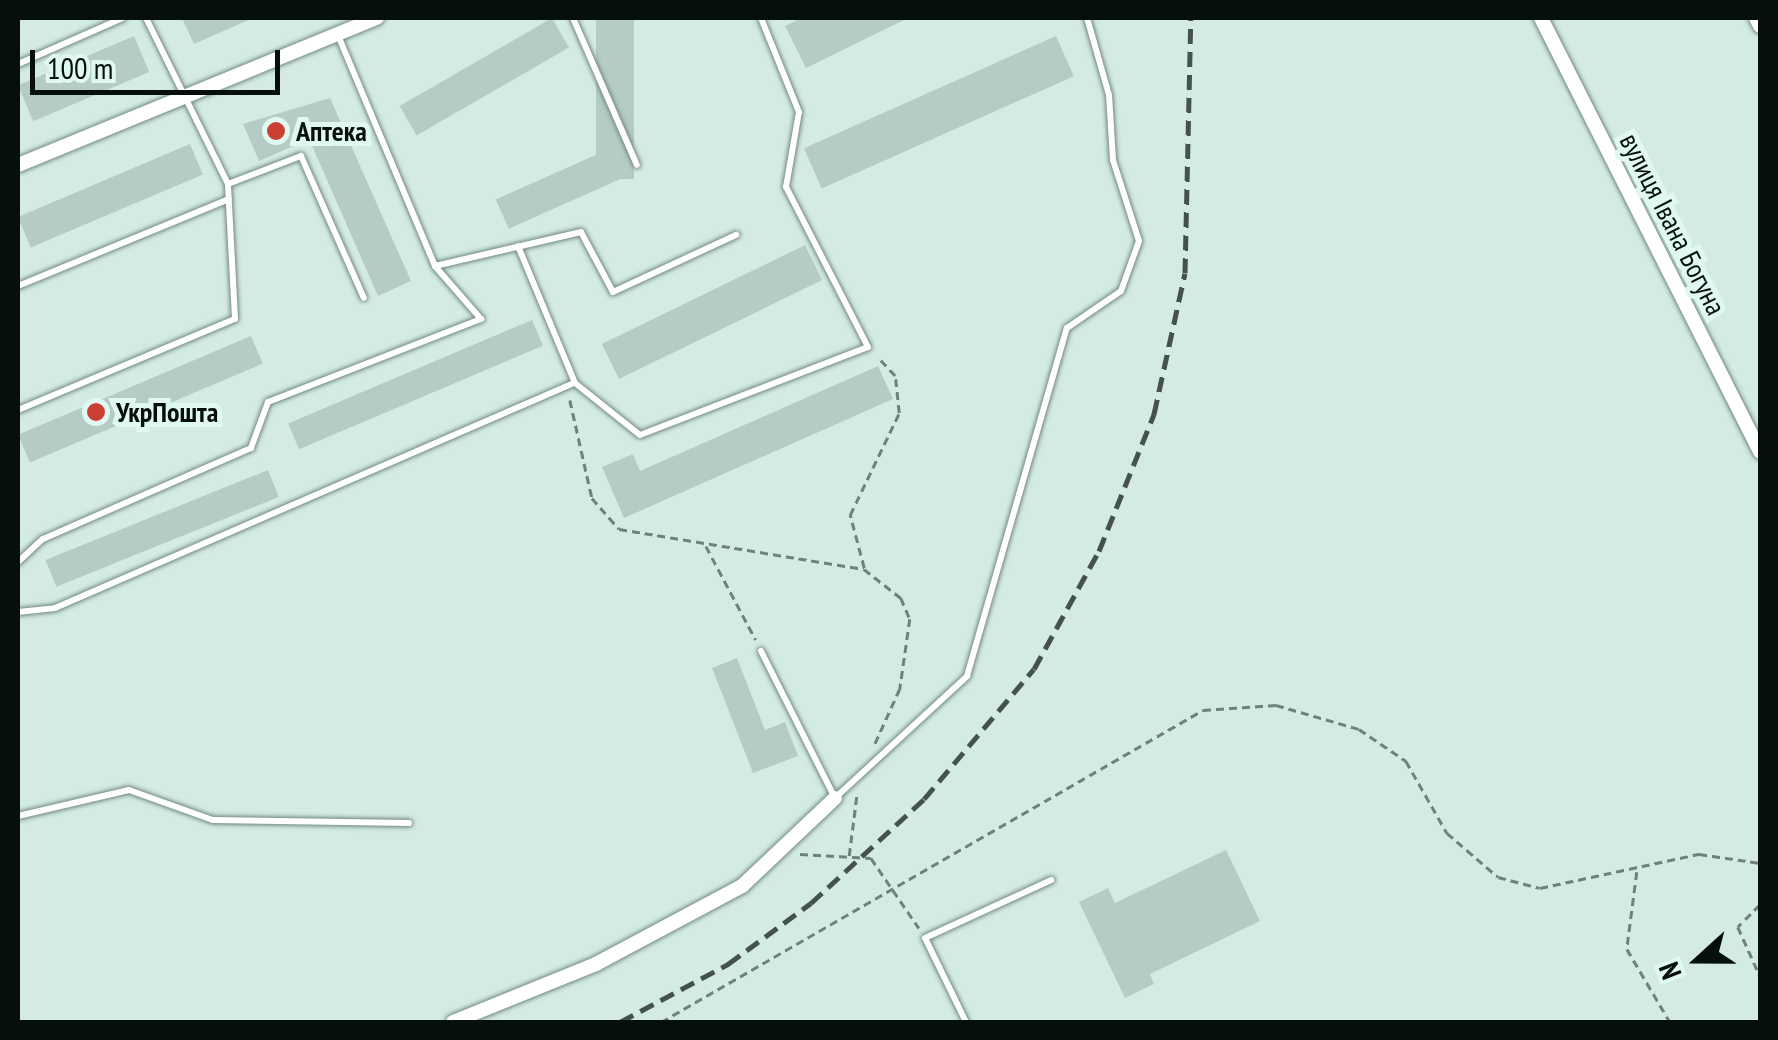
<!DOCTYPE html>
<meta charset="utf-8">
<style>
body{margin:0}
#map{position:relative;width:1778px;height:1040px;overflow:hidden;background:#d3ebe4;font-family:"PT Sans Narrow",sans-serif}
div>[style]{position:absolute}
.building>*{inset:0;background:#b5ccc6;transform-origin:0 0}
.path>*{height:2.5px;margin-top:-1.25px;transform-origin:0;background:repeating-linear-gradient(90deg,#70807c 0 8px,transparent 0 13px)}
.roads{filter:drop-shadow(0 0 2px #738983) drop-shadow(0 0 2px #738983)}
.service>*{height:6px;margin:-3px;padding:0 3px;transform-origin:3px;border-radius:3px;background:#fff}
.minor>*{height:14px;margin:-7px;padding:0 7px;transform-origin:7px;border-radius:7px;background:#fff}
.rail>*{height:5px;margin-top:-2.5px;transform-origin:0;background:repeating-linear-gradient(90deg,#44514d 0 15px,transparent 0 23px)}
.dots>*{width:28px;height:28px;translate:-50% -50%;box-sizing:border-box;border:5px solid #e0f8f2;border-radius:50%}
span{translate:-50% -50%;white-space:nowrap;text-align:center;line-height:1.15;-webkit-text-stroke:10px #e0f8f2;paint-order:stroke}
.poi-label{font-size:28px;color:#070f0d;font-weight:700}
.left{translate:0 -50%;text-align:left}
.street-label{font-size:28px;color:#070f0d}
.frame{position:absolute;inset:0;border:20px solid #070f0d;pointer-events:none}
.north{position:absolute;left:1648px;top:910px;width:100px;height:100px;-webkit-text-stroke:8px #e0f8f2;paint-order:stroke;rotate:249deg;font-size:28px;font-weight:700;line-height:40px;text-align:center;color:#070f0d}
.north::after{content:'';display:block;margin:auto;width:35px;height:45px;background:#070f0d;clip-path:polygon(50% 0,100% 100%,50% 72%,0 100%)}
.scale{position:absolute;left:30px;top:50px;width:250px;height:45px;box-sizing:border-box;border:5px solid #070f0d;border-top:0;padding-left:12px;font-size:30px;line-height:35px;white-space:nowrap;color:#070f0d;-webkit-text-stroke:8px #e0f8f2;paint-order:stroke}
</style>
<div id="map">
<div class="building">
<i style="clip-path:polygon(182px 18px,253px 18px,194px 44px)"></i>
<i style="left:552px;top:18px;width:34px;height:176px;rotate:60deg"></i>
<i style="left:596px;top:18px;width:38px;height:161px"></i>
<i style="clip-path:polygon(802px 18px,908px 18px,806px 68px,785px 26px)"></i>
<i style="left:134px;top:36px;width:39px;height:126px;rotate:67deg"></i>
<i style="left:1056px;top:36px;width:44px;height:276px;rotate:66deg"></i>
<i style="clip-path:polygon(330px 98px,411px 281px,378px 296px,309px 139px,259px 161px,243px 124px)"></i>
<i style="left:190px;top:144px;width:33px;height:187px;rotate:67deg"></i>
<i style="left:609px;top:149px;width:32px;height:124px;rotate:66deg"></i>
<i style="left:805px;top:245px;width:39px;height:226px;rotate:64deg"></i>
<i style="left:532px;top:320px;width:28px;height:265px;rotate:67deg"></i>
<i style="left:251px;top:336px;width:30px;height:253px;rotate:67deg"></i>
<i style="clip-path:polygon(878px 366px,893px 399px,624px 518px,602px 467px,633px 454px,640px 471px)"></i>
<i style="left:268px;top:470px;width:29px;height:240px;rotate:68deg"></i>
<i style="clip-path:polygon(737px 658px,765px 730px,785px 722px,798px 756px,753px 773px,712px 668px)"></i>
<i style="clip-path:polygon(1226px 850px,1260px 921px,1150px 974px,1154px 984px,1125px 998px,1079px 902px,1108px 888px,1115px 903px)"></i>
</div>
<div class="path">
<i style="left:570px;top:400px;width:100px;rotate:77.3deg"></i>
<i style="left:592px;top:498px;width:41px;rotate:48.9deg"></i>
<i style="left:619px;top:529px;width:248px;rotate:9.3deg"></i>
<i style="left:864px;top:569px;width:47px;rotate:38.1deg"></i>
<i style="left:901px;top:598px;width:23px;rotate:67deg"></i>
<i style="left:910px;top:619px;width:71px;rotate:98.1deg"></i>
<i style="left:900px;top:689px;width:60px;rotate:114.4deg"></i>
<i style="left:706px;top:546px;width:106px;rotate:62deg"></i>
<i style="left:864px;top:568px;width:55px;rotate:-104.8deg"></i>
<i style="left:850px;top:515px;width:113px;rotate:-64.3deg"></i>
<i style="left:899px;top:413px;width:37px;rotate:-96deg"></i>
<i style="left:895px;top:376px;width:26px;rotate:-133deg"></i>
<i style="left:800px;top:854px;width:71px;rotate:3.2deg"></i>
<i style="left:871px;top:858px;width:85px;rotate:55.6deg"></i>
<i style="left:849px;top:856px;width:64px;rotate:-82.8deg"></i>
<i style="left:1637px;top:872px;width:78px;rotate:97.4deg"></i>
<i style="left:1627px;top:949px;width:85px;rotate:59.5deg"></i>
<i style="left:1760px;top:905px;width:31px;rotate:135deg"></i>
<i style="left:1738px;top:927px;width:54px;rotate:65.8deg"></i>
<i style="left:661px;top:1022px;width:625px;rotate:-29.93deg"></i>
<i style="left:1203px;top:710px;width:73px;rotate:-3.9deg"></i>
<i style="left:1276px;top:705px;width:86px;rotate:16.1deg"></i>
<i style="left:1359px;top:729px;width:57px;rotate:34.2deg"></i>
<i style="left:1406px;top:761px;width:83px;rotate:60.3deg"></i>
<i style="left:1447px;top:833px;width:67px;rotate:40.8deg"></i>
<i style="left:1498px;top:877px;width:43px;rotate:14.7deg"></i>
<i style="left:1540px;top:888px;width:163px;rotate:-12.1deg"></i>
<i style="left:1699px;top:854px;width:62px;rotate:8.4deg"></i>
</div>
<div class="roads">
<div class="service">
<i style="left:146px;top:18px;width:185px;rotate:63.7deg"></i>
<i style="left:228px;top:184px;width:78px;rotate:-21deg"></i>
<i style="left:301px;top:156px;width:155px;rotate:66.1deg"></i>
<i style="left:573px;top:18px;width:160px;rotate:66.5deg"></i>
<i style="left:18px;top:64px;width:115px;rotate:-23.7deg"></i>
<i style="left:518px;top:246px;width:148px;rotate:67.4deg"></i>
<i style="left:575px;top:383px;width:83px;rotate:38.7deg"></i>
<i style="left:640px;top:435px;width:244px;rotate:-21.1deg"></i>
<i style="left:868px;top:347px;width:180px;rotate:-117.1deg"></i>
<i style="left:786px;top:187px;width:76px;rotate:-80.2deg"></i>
<i style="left:799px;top:112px;width:101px;rotate:-112deg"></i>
<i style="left:435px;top:266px;width:150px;rotate:-13.1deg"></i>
<i style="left:581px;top:232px;width:68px;rotate:61.9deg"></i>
<i style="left:613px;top:292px;width:136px;rotate:-24.9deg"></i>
<i style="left:18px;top:286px;width:228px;rotate:-22.4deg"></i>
<i style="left:18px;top:410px;width:235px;rotate:-22.8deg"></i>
<i style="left:235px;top:319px;width:135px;rotate:-93deg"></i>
<i style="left:18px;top:562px;width:34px;rotate:-43deg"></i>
<i style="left:43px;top:539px;width:227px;rotate:-23.6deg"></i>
<i style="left:251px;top:448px;width:49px;rotate:-69.7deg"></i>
<i style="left:268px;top:402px;width:229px;rotate:-21.3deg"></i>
<i style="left:481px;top:319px;width:70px;rotate:-131deg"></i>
<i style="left:435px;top:266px;width:251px;rotate:-112.8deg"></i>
<i style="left:18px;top:612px;width:37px;rotate:-6deg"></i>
<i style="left:55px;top:608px;width:566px;rotate:-23.44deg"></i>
<i style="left:761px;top:651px;width:165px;rotate:63.3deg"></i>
<i style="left:835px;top:798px;width:180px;rotate:-42.7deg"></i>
<i style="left:967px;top:676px;width:362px;rotate:-74deg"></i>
<i style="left:1067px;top:328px;width:65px;rotate:-34.4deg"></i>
<i style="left:1121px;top:291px;width:53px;rotate:-70.2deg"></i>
<i style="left:1139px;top:241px;width:85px;rotate:-107.8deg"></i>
<i style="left:1113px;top:160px;width:65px;rotate:-93.5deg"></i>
<i style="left:1109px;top:95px;width:80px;rotate:-105.9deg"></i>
<i style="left:18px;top:816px;width:114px;rotate:-13.2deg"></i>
<i style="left:129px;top:790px;width:89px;rotate:19.7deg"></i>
<i style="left:213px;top:820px;width:196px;rotate:0.9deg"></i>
<i style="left:966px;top:1022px;width:93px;rotate:-116deg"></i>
<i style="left:925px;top:938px;width:139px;rotate:-24.7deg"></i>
</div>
<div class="minor">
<i style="left:1541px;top:18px;width:486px;rotate:63.2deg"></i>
<i style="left:1756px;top:18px;width:9px;rotate:63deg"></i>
<i style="left:18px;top:165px;width:388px;rotate:-22.3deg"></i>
<i style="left:453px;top:1022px;width:154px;rotate:-22.1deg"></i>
<i style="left:596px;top:964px;width:166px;rotate:-28.1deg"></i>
<i style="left:742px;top:886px;width:128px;rotate:-43.4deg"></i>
</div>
</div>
<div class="rail">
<i style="left:620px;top:1022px;width:123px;rotate:-28.2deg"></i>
<i style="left:728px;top:964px;width:103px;rotate:-36.3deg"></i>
<i style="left:811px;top:903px;width:154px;rotate:-42.6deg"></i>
<i style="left:924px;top:799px;width:170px;rotate:-49.8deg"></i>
<i style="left:1034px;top:669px;width:135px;rotate:-61.2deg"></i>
<i style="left:1099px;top:551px;width:148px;rotate:-68.1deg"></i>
<i style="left:1154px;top:414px;width:144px;rotate:-77.6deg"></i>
<i style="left:1185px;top:273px;width:255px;rotate:-88.7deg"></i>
</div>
<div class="dots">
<i style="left:276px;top:131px;background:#cc3f33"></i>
<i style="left:96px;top:412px;background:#cc3f33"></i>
</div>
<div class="poi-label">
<span class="left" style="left:296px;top:131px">Аптека</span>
<span class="left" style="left:116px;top:412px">УкрПошта</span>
</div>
<div class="street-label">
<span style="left:1673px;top:224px;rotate:63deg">вулиця Івана Богуна</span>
</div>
<div class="frame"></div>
<div class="north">N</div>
<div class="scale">100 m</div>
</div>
